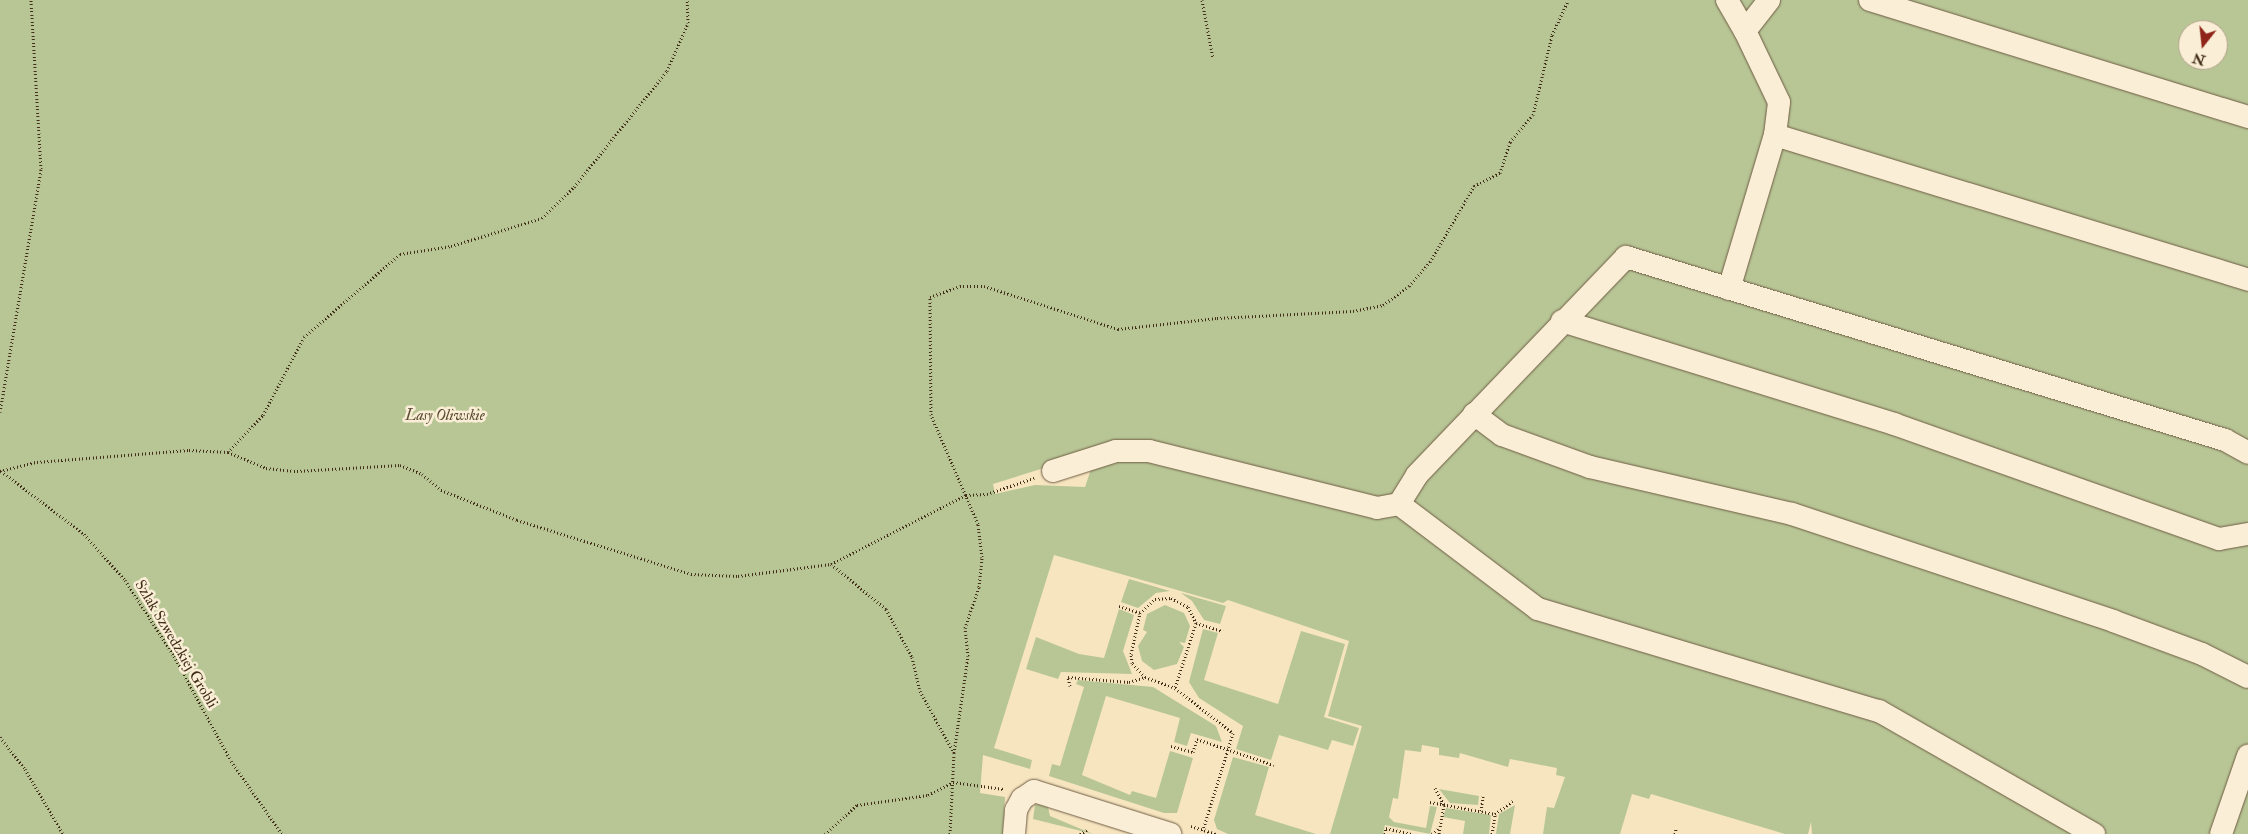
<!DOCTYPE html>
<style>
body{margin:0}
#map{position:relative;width:2248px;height:834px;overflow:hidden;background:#f7e5c0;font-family:"IM FELL Double Pica",serif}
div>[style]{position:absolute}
.green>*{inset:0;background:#b8c696}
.path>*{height:3px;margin-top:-1.5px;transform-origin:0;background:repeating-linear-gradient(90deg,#422e19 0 1px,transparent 0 3.5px)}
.roads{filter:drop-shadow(0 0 1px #6f5c43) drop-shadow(0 0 1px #6f5c43)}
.minor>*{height:22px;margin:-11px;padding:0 11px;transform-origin:11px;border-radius:11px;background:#faeed6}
span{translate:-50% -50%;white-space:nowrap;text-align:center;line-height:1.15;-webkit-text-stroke:5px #faeed6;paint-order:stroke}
.park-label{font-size:15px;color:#5a4c32;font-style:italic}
.street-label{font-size:15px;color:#422e19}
.north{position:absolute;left:2178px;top:20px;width:50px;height:50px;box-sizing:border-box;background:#faeed6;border:1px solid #b0a18a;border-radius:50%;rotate:196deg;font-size:14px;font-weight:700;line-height:20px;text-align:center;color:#422e19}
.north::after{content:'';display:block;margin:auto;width:18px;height:22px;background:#8f2418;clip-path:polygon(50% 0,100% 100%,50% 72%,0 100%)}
</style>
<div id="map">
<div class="green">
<i style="clip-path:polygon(evenodd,0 0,2248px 0,2248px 834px,1812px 834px,1811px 822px,1808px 834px,1785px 834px,1651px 794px,1649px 799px,1632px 794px,1620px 834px,1543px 834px,1547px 807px,1554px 808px,1565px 777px,1556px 775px,1557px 768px,1510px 759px,1508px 767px,1460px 753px,1459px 758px,1439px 755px,1439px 748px,1422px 745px,1421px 752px,1405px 750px,1398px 799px,1393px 798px,1389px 817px,1394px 822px,1426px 828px,1430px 806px,1437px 807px,1430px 834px,1385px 825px,1383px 834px,1330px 834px,1362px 726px,1328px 716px,1349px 641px,1228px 600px,1223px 603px,1054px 555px,994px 748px,1032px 760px,1030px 769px,983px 755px,980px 793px,1005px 797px,1003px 834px,0 834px,0 0,2188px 30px,2218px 30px,2218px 60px,2188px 60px,2188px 30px,0 0,1082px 456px,1091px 469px,1085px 487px,1035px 485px,995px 494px,993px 484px,1082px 456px)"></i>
<i style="clip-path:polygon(1129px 579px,1170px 591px,1156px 593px,1138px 608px,1121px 602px)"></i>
<i style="clip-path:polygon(1181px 593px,1226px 606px,1220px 624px,1204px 620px,1192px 601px)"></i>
<i style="clip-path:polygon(1165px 605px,1184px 613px,1190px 626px,1185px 643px,1179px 642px,1184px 647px,1177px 664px,1154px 670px,1142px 661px,1138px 646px,1147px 632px,1143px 630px,1147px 614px)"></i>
<i style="clip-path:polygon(1119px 609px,1134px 615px,1123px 651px,1132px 674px,1061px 672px,1058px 679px,1026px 669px,1036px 637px,1079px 654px,1104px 658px)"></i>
<i style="clip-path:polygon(1203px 629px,1218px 633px,1204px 680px,1278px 704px,1301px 631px,1345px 644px,1324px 717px,1359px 728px,1353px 746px,1332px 740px,1328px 750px,1279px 735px,1271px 760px,1236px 749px,1243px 726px,1199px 698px,1189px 682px)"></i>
<i style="clip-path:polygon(1078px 680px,1153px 687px,1216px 726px,1222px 742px,1191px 733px,1187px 746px,1174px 742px,1180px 718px,1106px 696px,1082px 775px,1130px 795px,1132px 791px,1156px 798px,1170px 751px,1193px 758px,1177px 813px,1164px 813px,1049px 776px,1052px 764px,1060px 766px,1066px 746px,1084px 687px,1076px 684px)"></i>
<i style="clip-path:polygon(1233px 757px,1269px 767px,1255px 815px,1316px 834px,1228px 834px,1217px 829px,1214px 820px)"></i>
<i style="clip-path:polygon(1439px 789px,1479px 796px,1478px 805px,1450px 803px)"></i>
<i style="clip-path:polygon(1047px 803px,1050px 816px,1093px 834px,1033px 819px,1035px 805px)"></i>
<i style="clip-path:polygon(1515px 805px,1510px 834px,1496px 834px,1499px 814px)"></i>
<i style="clip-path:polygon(1446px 808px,1491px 815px,1489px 834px,1463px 834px,1465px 821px,1443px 817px)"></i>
</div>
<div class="path">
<i style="left:1202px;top:0;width:59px;rotate:79.3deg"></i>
<i style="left:0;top:412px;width:246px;rotate:-80.4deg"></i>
<i style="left:41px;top:169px;width:169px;rotate:-93.4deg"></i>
<i style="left:228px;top:452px;width:51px;rotate:-46.6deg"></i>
<i style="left:263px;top:415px;width:88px;rotate:-62.3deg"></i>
<i style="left:304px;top:337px;width:127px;rotate:-40.8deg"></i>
<i style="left:400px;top:254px;width:52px;rotate:-8.9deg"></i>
<i style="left:451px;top:246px;width:95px;rotate:-17.1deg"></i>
<i style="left:542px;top:218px;width:45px;rotate:-44.1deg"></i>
<i style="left:574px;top:187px;width:149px;rotate:-51.3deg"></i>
<i style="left:667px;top:71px;width:52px;rotate:-66.4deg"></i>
<i style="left:688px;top:23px;width:23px;rotate:-92deg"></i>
<i style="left:0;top:471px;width:38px;rotate:-14deg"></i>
<i style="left:37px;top:462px;width:152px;rotate:-4.5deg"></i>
<i style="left:189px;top:450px;width:39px;rotate:3deg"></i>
<i style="left:228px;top:452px;width:41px;rotate:22.8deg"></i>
<i style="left:266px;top:468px;width:31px;rotate:6deg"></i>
<i style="left:297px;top:471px;width:103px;rotate:-3.3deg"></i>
<i style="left:400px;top:465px;width:24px;rotate:22deg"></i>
<i style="left:422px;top:474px;width:25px;rotate:40deg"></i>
<i style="left:441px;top:490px;width:82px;rotate:21.5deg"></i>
<i style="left:517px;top:520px;width:182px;rotate:17.2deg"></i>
<i style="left:691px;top:574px;width:47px;rotate:2.4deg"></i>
<i style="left:738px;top:576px;width:94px;rotate:-7.4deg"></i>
<i style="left:831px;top:564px;width:152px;rotate:-27.1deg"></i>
<i style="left:966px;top:495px;width:21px;rotate:-3deg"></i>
<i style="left:987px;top:494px;width:50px;rotate:-18.8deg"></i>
<i style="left:1px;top:471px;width:104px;rotate:37.2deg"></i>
<i style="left:84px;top:534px;width:62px;rotate:48.3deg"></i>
<i style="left:125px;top:580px;width:90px;rotate:57.2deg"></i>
<i style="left:174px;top:656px;width:119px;rotate:61.5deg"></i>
<i style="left:231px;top:761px;width:89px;rotate:55.1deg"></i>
<i style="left:831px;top:564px;width:71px;rotate:39.3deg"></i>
<i style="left:886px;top:609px;width:55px;rotate:61.6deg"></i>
<i style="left:912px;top:657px;width:35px;rotate:77deg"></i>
<i style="left:920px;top:691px;width:71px;rotate:61.3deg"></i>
<i style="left:1119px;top:606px;width:22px;rotate:18deg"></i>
<i style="left:1196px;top:623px;width:28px;rotate:17deg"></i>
<i style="left:1145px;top:677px;width:19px;rotate:-133deg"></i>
<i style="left:1132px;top:663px;width:9px;rotate:-96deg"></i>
<i style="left:1131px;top:654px;width:42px;rotate:-77.6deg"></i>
<i style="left:1140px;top:613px;width:21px;rotate:-43deg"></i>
<i style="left:1155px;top:599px;width:16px;rotate:-4deg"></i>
<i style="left:1171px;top:598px;width:19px;rotate:28deg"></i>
<i style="left:1188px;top:607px;width:18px;rotate:63deg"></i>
<i style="left:1196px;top:623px;width:68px;rotate:107.9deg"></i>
<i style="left:1070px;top:686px;width:9px;rotate:-103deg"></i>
<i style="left:1068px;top:677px;width:61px;rotate:4.7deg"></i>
<i style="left:1129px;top:682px;width:17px;rotate:-17deg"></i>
<i style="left:1145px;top:677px;width:32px;rotate:20deg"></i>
<i style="left:1175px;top:688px;width:73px;rotate:37.8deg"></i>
<i style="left:1233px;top:733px;width:102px;rotate:107.2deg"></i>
<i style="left:0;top:737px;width:41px;rotate:52deg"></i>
<i style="left:25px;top:769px;width:75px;rotate:59.7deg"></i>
<i style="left:1171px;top:746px;width:23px;rotate:15deg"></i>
<i style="left:1193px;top:752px;width:14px;rotate:-73deg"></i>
<i style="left:1197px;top:739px;width:81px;rotate:18.7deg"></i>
<i style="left:1435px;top:788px;width:19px;rotate:62deg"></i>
<i style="left:1444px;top:805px;width:29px;rotate:100deg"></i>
<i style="left:1430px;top:802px;width:66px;rotate:10.5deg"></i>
<i style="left:1481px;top:811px;width:15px;rotate:-82deg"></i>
<i style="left:1191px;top:826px;width:26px;rotate:18deg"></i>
<i style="left:825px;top:834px;width:43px;rotate:-42.2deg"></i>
<i style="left:857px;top:805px;width:72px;rotate:-8deg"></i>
<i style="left:928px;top:795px;width:28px;rotate:-27deg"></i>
<i style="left:953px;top:782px;width:51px;rotate:7.8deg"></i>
<i style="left:950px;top:834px;width:81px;rotate:-87.2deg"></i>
<i style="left:954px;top:753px;width:98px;rotate:-81.8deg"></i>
<i style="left:968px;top:656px;width:28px;rotate:-96deg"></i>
<i style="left:965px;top:628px;width:43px;rotate:-71.1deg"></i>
<i style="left:979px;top:587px;width:30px;rotate:-84deg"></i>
<i style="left:982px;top:557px;width:33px;rotate:-97deg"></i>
<i style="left:978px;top:524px;width:119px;rotate:-113.3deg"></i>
<i style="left:931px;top:415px;width:118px;rotate:-90.5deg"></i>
<i style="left:930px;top:297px;width:32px;rotate:-20deg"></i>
<i style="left:960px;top:286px;width:24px"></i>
<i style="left:984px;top:286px;width:141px;rotate:17.8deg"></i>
<i style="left:1118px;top:329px;width:100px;rotate:-6.3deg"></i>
<i style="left:1217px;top:318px;width:136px;rotate:-2.9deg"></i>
<i style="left:1353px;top:311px;width:31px;rotate:-11deg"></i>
<i style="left:1383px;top:305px;width:32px;rotate:-36deg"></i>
<i style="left:1409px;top:286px;width:32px;rotate:-49deg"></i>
<i style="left:1430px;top:262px;width:88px;rotate:-59.9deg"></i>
<i style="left:1474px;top:186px;width:29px;rotate:-27deg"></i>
<i style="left:1500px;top:173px;width:33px;rotate:-72deg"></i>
<i style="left:1510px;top:142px;width:35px;rotate:-50deg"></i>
<i style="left:1533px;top:115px;width:82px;rotate:-76.6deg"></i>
<i style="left:1552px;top:35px;width:38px;rotate:-65deg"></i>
<i style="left:1080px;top:834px;width:8px;rotate:-30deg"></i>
<i style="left:1385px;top:834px;width:6px;rotate:-81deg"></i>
<i style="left:1386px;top:828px;width:26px;rotate:13deg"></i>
<i style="left:1432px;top:834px;width:9px;rotate:-41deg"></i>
<i style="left:1492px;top:834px;width:20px;rotate:-81deg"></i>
<i style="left:1495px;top:814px;width:22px;rotate:-36deg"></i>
<i style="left:1675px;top:834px;width:5px;rotate:-79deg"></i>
</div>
<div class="roads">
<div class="minor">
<i style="left:1727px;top:0;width:36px;rotate:60deg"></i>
<i style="left:1745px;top:31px;width:39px;rotate:-52deg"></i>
<i style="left:1870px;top:0;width:396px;rotate:17.2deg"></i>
<i style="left:1775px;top:135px;width:495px;rotate:17deg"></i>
<i style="left:1729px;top:289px;width:161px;rotate:-73.4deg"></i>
<i style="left:1775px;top:135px;width:33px;rotate:-83deg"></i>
<i style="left:1779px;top:102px;width:79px;rotate:-115.6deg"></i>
<i style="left:1562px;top:321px;width:348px;rotate:17.2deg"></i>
<i style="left:1894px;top:424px;width:345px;rotate:19.5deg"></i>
<i style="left:2219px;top:539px;width:29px;rotate:-10deg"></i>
<i style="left:1474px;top:414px;width:35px;rotate:37deg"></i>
<i style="left:1502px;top:435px;width:94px;rotate:20deg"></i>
<i style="left:1590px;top:467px;width:207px;rotate:13.1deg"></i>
<i style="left:1792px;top:514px;width:338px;rotate:18.4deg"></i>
<i style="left:2113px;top:621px;width:95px;rotate:20.3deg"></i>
<i style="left:2202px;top:654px;width:51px;rotate:26.6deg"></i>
<i style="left:1053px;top:471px;width:66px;rotate:-17.6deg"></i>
<i style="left:1116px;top:451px;width:33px"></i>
<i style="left:1149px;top:451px;width:235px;rotate:14deg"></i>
<i style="left:1377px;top:508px;width:22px;rotate:-10deg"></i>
<i style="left:1399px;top:504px;width:174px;rotate:37.1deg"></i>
<i style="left:1538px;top:609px;width:356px;rotate:16.7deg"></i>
<i style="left:1879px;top:711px;width:248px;rotate:29.8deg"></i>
<i style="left:1399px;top:504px;width:34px;rotate:-58deg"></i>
<i style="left:1417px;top:475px;width:302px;rotate:-46.2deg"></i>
<i style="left:1626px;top:257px;width:626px;rotate:16.99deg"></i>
<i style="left:2225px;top:440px;width:26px;rotate:29deg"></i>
<i style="left:1014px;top:834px;width:24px;rotate:-85deg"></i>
<i style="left:1016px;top:810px;width:13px;rotate:-61deg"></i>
<i style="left:1022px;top:799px;width:14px;rotate:-34deg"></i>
<i style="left:1034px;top:791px;width:143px;rotate:17.5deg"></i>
<i style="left:2221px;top:834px;width:83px;rotate:-70.9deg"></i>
</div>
</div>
<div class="park-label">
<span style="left:445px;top:416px">Lasy Oliwskie</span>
</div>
<div class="street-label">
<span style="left:176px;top:644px;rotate:59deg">Szlak Szwedzkiej Grobli</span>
</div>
<div class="north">N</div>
</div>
